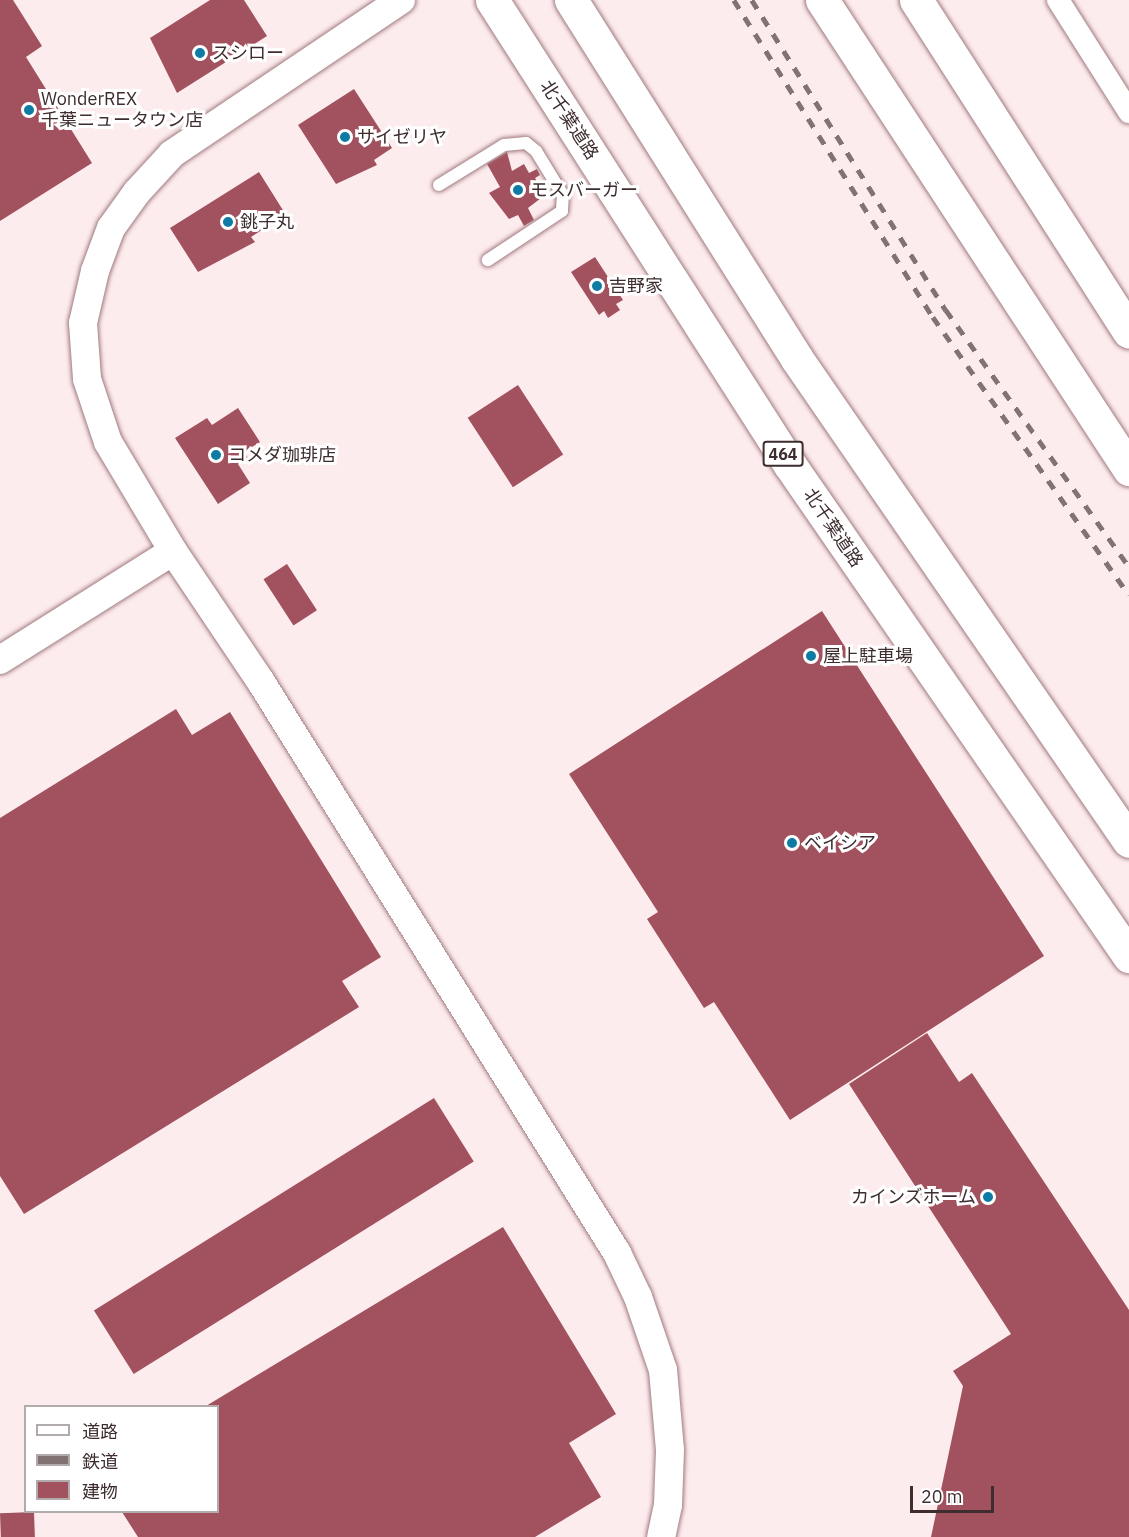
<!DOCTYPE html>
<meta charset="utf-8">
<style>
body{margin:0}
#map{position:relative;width:1129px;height:1537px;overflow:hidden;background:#fdecee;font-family:"IBM Plex Sans","Noto Sans JP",sans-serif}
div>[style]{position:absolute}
.building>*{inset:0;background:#a2515e;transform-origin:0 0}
.roads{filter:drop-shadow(0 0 2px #a07a7f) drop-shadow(0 0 2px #a07a7f)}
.service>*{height:12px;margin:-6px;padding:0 6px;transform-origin:6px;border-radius:6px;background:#fff}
.minor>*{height:22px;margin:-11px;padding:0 11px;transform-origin:11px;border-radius:11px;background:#fff}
.tertiary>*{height:28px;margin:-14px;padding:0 14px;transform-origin:14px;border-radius:14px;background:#fff}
.trunk>*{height:33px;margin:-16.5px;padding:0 16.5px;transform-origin:16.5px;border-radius:16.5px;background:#fff}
.rail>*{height:4.5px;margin-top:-2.25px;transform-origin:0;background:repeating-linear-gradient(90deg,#827274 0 10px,transparent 0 20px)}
.dots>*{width:16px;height:16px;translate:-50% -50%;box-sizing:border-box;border:3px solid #fff;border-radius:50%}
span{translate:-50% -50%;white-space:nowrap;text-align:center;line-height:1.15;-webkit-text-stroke:6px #fff;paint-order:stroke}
.shield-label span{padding:2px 4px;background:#fff;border:2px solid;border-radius:4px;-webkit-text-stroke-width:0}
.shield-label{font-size:16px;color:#3d2d2f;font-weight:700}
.poi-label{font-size:18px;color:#3d2d2f}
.left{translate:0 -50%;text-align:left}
.right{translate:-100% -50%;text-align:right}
.street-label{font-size:18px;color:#3d2d2f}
.legend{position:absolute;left:24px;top:1405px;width:195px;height:108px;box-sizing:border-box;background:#fff;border:2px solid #b1abac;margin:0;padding:8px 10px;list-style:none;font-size:18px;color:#3d2d2f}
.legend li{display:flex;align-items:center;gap:12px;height:30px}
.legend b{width:30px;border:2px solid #b1abac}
.scale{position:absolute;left:910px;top:1486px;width:84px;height:27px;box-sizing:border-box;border:3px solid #3d2d2f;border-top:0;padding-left:8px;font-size:18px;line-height:21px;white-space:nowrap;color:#3d2d2f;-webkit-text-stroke:4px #fff;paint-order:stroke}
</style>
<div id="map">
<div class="building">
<i style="clip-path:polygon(0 0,13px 0,42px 46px,26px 57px,92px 163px,0 221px)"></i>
<i style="clip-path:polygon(210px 0,244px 0,267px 36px,177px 93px,150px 38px)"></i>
<i style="clip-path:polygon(354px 89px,392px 148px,374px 160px,377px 165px,336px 184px,298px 125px)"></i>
<i style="clip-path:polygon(507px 152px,512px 171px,524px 164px,529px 173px,537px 169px,540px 175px,535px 178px,545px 195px,528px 208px,534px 220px,524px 226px,518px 215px,509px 219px,489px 193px,500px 187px,487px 164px)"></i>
<i style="clip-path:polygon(259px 172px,286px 215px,251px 237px,255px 242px,198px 272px,170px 228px)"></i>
<i style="clip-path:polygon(595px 257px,623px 300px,616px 304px,620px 310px,608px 318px,604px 311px,599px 315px,571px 272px)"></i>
<i style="left:518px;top:385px;width:83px;height:60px;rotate:57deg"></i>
<i style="clip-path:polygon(238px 408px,260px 442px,244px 452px,248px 458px,238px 464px,250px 483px,218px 504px,175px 438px,207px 418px,212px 425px)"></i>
<i style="left:287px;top:564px;width:55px;height:28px;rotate:57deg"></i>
<i style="clip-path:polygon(822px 611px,1044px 956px,790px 1120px,714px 1002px,704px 1008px,647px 919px,658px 912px,569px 774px)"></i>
<i style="clip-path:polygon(176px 709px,192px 735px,230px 712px,381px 957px,342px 981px,359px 1007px,24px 1214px,0 1176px,0 818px)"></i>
<i style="clip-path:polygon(927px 1033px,959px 1082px,972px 1073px,1129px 1310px,1129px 1537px,931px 1537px,963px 1386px,953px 1371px,1011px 1334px,849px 1084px)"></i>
<i style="left:434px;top:1098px;width:75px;height:401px;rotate:58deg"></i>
<i style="clip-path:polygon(503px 1227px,616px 1414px,569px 1443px,601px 1497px,535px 1537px,138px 1537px,122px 1512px,218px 1512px,218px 1406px,206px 1406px)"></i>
<i style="left:34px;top:1512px;width:25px;height:34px;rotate:88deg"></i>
</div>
<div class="roads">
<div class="service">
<i style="left:439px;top:185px;width:76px;rotate:-31.6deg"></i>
<i style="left:504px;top:145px;width:22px;rotate:-5deg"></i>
<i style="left:526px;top:143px;width:13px;rotate:39deg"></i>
<i style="left:536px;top:151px;width:52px;rotate:58.5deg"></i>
<i style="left:563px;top:195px;width:16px;rotate:94deg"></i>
<i style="left:562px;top:211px;width:89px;rotate:146.5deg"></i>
</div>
<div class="minor">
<i style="left:1058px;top:0;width:133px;rotate:57.6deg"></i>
</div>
<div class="tertiary">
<i style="left:401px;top:0;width:276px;rotate:146.1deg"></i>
<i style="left:172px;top:154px;width:52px;rotate:132.6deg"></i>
<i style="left:137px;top:192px;width:44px;rotate:125.8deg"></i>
<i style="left:111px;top:228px;width:46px;rotate:110.4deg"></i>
<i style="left:95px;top:271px;width:53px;rotate:103deg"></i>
<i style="left:83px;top:323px;width:56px;rotate:85.9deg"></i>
<i style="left:87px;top:379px;width:66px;rotate:71.6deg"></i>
<i style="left:108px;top:442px;width:127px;rotate:59.2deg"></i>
<i style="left:173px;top:551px;width:158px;rotate:56.1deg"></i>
<i style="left:261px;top:682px;width:673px;rotate:58.06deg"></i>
<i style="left:617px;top:1253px;width:49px;rotate:64.5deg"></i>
<i style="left:638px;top:1297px;width:77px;rotate:71.1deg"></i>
<i style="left:663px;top:1370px;width:80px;rotate:85deg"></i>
<i style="left:670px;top:1450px;width:55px;rotate:92.1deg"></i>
<i style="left:668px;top:1505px;width:33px;rotate:102deg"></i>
<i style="left:0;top:660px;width:204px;rotate:-32.2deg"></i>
</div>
<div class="trunk">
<i style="left:492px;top:0;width:552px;rotate:57.35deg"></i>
<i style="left:790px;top:465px;width:597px;rotate:55.38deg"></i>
<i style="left:571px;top:0;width:424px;rotate:57.8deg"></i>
<i style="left:797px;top:359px;width:585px;rotate:55.44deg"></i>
<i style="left:822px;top:0;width:561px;rotate:56.79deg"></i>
<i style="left:916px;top:0;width:394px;rotate:57.3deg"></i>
</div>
</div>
<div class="rail">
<i style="left:734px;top:0;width:374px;rotate:57.9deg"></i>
<i style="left:933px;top:317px;width:340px;rotate:54.8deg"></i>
<i style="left:752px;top:0;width:366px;rotate:58deg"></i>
<i style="left:946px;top:310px;width:315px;rotate:54.5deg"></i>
</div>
<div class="dots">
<i style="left:200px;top:53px;background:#0d7ba4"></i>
<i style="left:29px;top:110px;background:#0d7ba4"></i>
<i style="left:345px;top:137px;background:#0d7ba4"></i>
<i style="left:518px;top:190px;background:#0d7ba4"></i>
<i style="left:228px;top:222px;background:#0d7ba4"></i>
<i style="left:597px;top:286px;background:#0d7ba4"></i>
<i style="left:216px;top:455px;background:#0d7ba4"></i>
<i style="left:811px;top:656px;background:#0d7ba4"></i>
<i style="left:792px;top:843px;background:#0d7ba4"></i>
<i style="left:988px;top:1197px;background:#0d7ba4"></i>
</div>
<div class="shield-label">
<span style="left:783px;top:454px">464</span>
</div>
<div class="poi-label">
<span class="left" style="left:212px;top:53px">スシロー</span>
<span class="left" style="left:41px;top:110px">WonderREX<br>千葉ニュータウン店</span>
<span class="left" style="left:357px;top:137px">サイゼリヤ</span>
<span class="left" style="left:530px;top:190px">モスバーガー</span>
<span class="left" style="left:240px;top:222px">銚子丸</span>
<span class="left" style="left:609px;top:286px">吉野家</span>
<span class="left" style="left:228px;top:455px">コメダ珈琲店</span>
<span class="left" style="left:823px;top:656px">屋上駐車場</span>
<span class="left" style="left:804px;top:843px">ベイシア</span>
<span class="right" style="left:976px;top:1197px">カインズホーム</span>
</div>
<div class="street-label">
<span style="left:569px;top:120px;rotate:57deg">北千葉道路</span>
<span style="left:833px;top:528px;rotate:56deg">北千葉道路</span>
</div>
<ul class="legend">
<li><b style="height:8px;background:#fff"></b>道路</li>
<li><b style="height:8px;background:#827274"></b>鉄道</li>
<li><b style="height:16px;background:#a2515e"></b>建物</li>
</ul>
<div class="scale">20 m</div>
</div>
